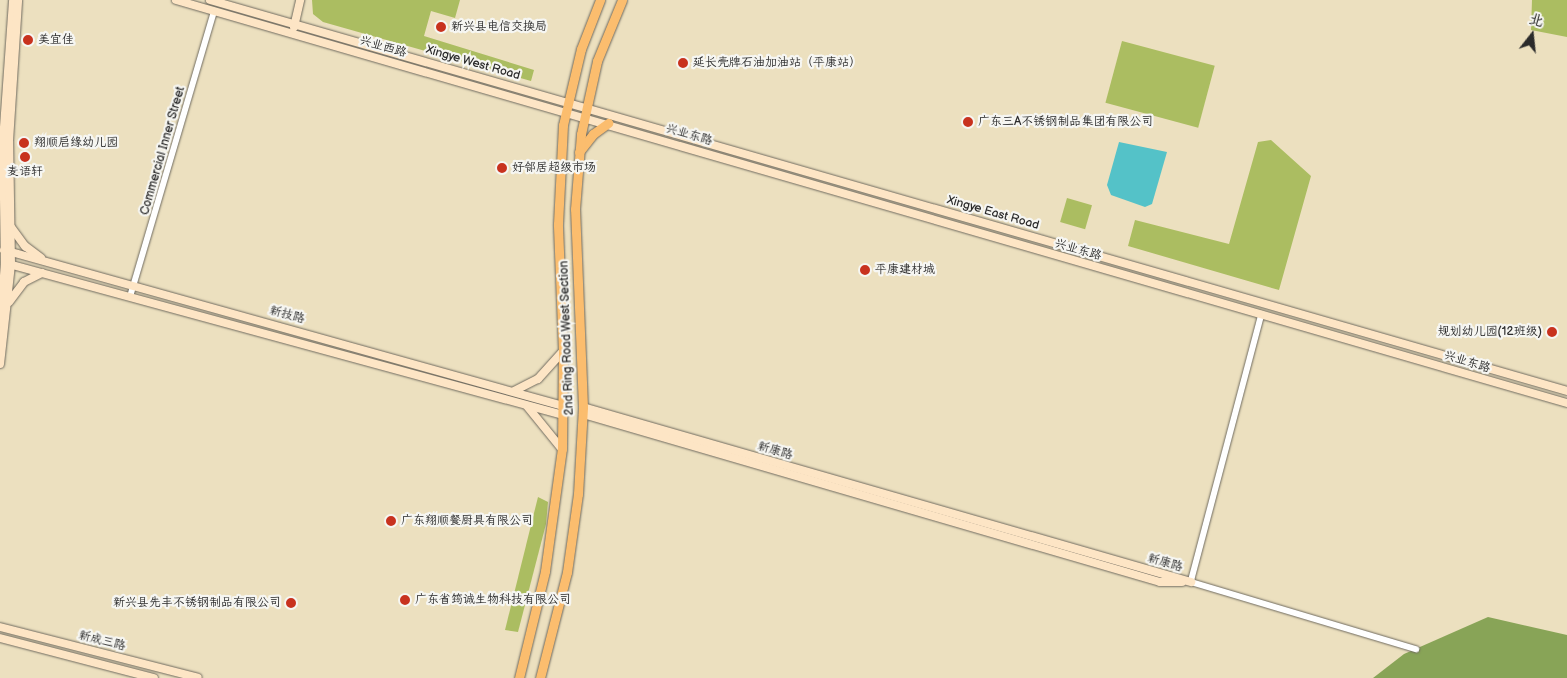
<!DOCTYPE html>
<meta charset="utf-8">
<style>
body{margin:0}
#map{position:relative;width:1567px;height:678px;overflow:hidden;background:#ece0bf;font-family:"Balsamiq Sans","LXGW WenKai TC",sans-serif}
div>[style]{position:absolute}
.green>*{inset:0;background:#abbd61;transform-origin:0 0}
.forest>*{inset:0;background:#88a457}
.water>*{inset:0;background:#54c2c8}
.roads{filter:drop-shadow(0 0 1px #6f6a5f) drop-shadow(0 0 1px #6f6a5f)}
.street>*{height:5.5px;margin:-2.75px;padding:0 2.75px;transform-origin:2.75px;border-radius:2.75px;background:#fff}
.secondary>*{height:8px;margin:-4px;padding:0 4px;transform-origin:4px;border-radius:4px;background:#fde5c5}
.primary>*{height:9px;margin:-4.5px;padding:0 4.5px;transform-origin:4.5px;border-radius:4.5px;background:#fbbd6e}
.dots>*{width:14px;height:14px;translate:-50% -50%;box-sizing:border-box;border:2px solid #f6f6f2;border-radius:50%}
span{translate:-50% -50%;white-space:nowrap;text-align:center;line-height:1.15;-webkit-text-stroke:4.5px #f6f6f2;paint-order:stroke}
.poi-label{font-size:12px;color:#2b2b2b}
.left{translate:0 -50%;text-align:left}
.right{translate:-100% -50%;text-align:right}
.street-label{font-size:12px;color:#2b2b2b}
.north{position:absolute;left:1507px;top:10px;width:50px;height:50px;-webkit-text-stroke:4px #f6f6f2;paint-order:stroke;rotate:16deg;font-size:14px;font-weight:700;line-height:20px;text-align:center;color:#2b2b2b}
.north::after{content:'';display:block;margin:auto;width:18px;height:22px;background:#2b2b2b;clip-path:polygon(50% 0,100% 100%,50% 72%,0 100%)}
</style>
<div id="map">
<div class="green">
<i style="clip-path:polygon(312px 0,460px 0,455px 18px,431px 11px,424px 36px,534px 70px,531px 81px,323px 22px,313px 14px)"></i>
<i style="clip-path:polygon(1532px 0,1567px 0,1567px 37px,1531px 30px)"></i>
<i style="left:1122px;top:41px;width:96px;height:64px;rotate:15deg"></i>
<i style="clip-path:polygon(1271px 140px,1311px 176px,1279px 290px,1128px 246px,1135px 220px,1229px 244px,1258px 142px)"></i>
<i style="left:1067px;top:198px;width:26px;height:25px;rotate:16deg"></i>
<i style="clip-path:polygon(538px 497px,548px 502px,546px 524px,518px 632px,505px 630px)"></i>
</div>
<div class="forest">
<i style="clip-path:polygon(1488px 617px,1567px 635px,1567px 678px,1373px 678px,1404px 654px)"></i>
</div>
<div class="water">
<i style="clip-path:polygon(1119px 142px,1167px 152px,1152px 204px,1145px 207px,1111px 195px,1107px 185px)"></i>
</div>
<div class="roads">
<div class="street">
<i style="left:130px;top:297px;width:298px;rotate:-73.6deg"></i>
<i style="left:1262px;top:314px;width:277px;rotate:104.8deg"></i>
<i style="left:1191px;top:582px;width:235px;rotate:16.6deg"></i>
</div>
<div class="secondary">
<i style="left:176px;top:0;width:1448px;rotate:16.16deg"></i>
<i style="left:210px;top:0;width:1412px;rotate:16.07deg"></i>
<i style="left:294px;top:27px;width:28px;rotate:-77deg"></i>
<i style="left:11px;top:227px;width:24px;rotate:54deg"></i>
<i style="left:25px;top:246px;width:20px;rotate:37deg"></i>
<i style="left:4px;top:250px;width:580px;rotate:15.59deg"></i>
<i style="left:5px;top:263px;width:578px;rotate:15.24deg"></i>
<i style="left:9px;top:302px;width:25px;rotate:-53deg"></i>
<i style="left:24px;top:282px;width:20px;rotate:-27deg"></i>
<i style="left:0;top:323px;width:60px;rotate:-85.2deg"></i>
<i style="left:5px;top:263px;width:122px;rotate:-90.9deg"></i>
<i style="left:3px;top:141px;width:141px;rotate:-85.9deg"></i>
<i style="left:0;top:364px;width:101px;rotate:-83.7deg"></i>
<i style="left:11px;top:264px;width:123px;rotate:-90.9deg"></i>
<i style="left:9px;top:141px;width:141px;rotate:-86.3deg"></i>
<i style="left:514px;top:391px;width:27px;rotate:-27deg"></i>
<i style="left:538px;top:379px;width:38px;rotate:-48deg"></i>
<i style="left:527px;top:406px;width:55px;rotate:50.9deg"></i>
<i style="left:583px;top:407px;width:633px;rotate:16.06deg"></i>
<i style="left:583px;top:414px;width:601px;rotate:16.23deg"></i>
<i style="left:1160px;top:582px;width:22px"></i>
<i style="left:0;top:627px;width:204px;rotate:14.4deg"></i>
<i style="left:0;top:638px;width:159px;rotate:14.6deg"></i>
</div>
<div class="primary">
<i style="left:579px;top:152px;width:23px;rotate:-52deg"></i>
<i style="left:593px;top:134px;width:19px;rotate:-36deg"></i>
<i style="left:519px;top:678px;width:110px;rotate:-76.3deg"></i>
<i style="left:545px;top:571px;width:123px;rotate:-82.1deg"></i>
<i style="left:562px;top:449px;width:98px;rotate:-89.4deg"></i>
<i style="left:563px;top:351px;width:127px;rotate:-92.3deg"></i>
<i style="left:558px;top:224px;width:99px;rotate:-87.1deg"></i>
<i style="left:563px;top:125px;width:78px;rotate:-76.7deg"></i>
<i style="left:581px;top:49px;width:53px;rotate:-68.8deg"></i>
<i style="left:540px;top:678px;width:109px;rotate:-75.7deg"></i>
<i style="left:567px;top:572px;width:79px;rotate:-82deg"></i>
<i style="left:578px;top:494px;width:87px;rotate:-86.7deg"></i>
<i style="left:583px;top:407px;width:198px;rotate:-92.3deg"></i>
<i style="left:575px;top:209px;width:75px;rotate:-85.4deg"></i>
<i style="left:581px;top:134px;width:75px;rotate:-77.6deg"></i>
<i style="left:597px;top:61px;width:66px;rotate:-67.7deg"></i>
</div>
</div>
<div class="dots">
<i style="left:441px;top:27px;background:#c8321e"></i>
<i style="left:28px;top:40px;background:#c8321e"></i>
<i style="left:683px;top:63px;background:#c8321e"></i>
<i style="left:968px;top:122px;background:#c8321e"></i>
<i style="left:24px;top:143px;background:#c8321e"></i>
<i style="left:25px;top:157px;background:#c8321e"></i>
<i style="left:502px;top:168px;background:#c8321e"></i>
<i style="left:865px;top:270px;background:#c8321e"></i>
<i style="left:1552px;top:332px;background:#c8321e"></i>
<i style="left:391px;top:521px;background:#c8321e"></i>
<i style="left:405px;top:600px;background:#c8321e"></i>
<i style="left:291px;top:603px;background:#c8321e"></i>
</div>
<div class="poi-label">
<span class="left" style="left:451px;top:27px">新兴县电信交换局</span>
<span class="left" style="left:38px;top:40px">美宜佳</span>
<span class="left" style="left:693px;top:63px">延长壳牌石油加油站（平康站）</span>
<span class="left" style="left:978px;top:122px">广东三A不锈钢制品集团有限公司</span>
<span class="left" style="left:34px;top:143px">翔顺启缘幼儿园</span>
<span class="left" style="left:512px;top:168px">好邻居超级市场</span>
<span style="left:25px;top:172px">麦语轩</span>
<span class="left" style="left:875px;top:270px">平康建材城</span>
<span class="right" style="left:1542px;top:332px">规划幼儿园(12班级)</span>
<span class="left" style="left:401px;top:521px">广东翔顺餐厨具有限公司</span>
<span class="left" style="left:415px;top:600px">广东省筠诚生物科技有限公司</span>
<span class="right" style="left:281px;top:603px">新兴县先丰不锈钢制品有限公司</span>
</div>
<div class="street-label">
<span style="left:383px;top:47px;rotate:16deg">兴业西路</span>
<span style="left:473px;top:63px;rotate:16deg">Xingye West Road</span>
<span style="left:689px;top:135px;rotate:16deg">兴业东路</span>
<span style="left:163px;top:151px;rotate:-74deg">Commercial Inner Street</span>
<span style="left:993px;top:213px;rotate:16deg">Xingye East Road</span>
<span style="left:1078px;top:250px;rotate:16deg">兴业东路</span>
<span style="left:287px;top:315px;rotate:15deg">新技路</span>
<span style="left:567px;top:338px;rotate:-92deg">2nd Ring Road West Section</span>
<span style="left:1467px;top:362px;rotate:17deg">兴业东路</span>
<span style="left:775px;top:451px;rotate:16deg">新康路</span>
<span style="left:1165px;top:563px;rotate:16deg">新康路</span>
<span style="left:102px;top:641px;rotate:14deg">新成三路</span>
</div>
<div class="north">北</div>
</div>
